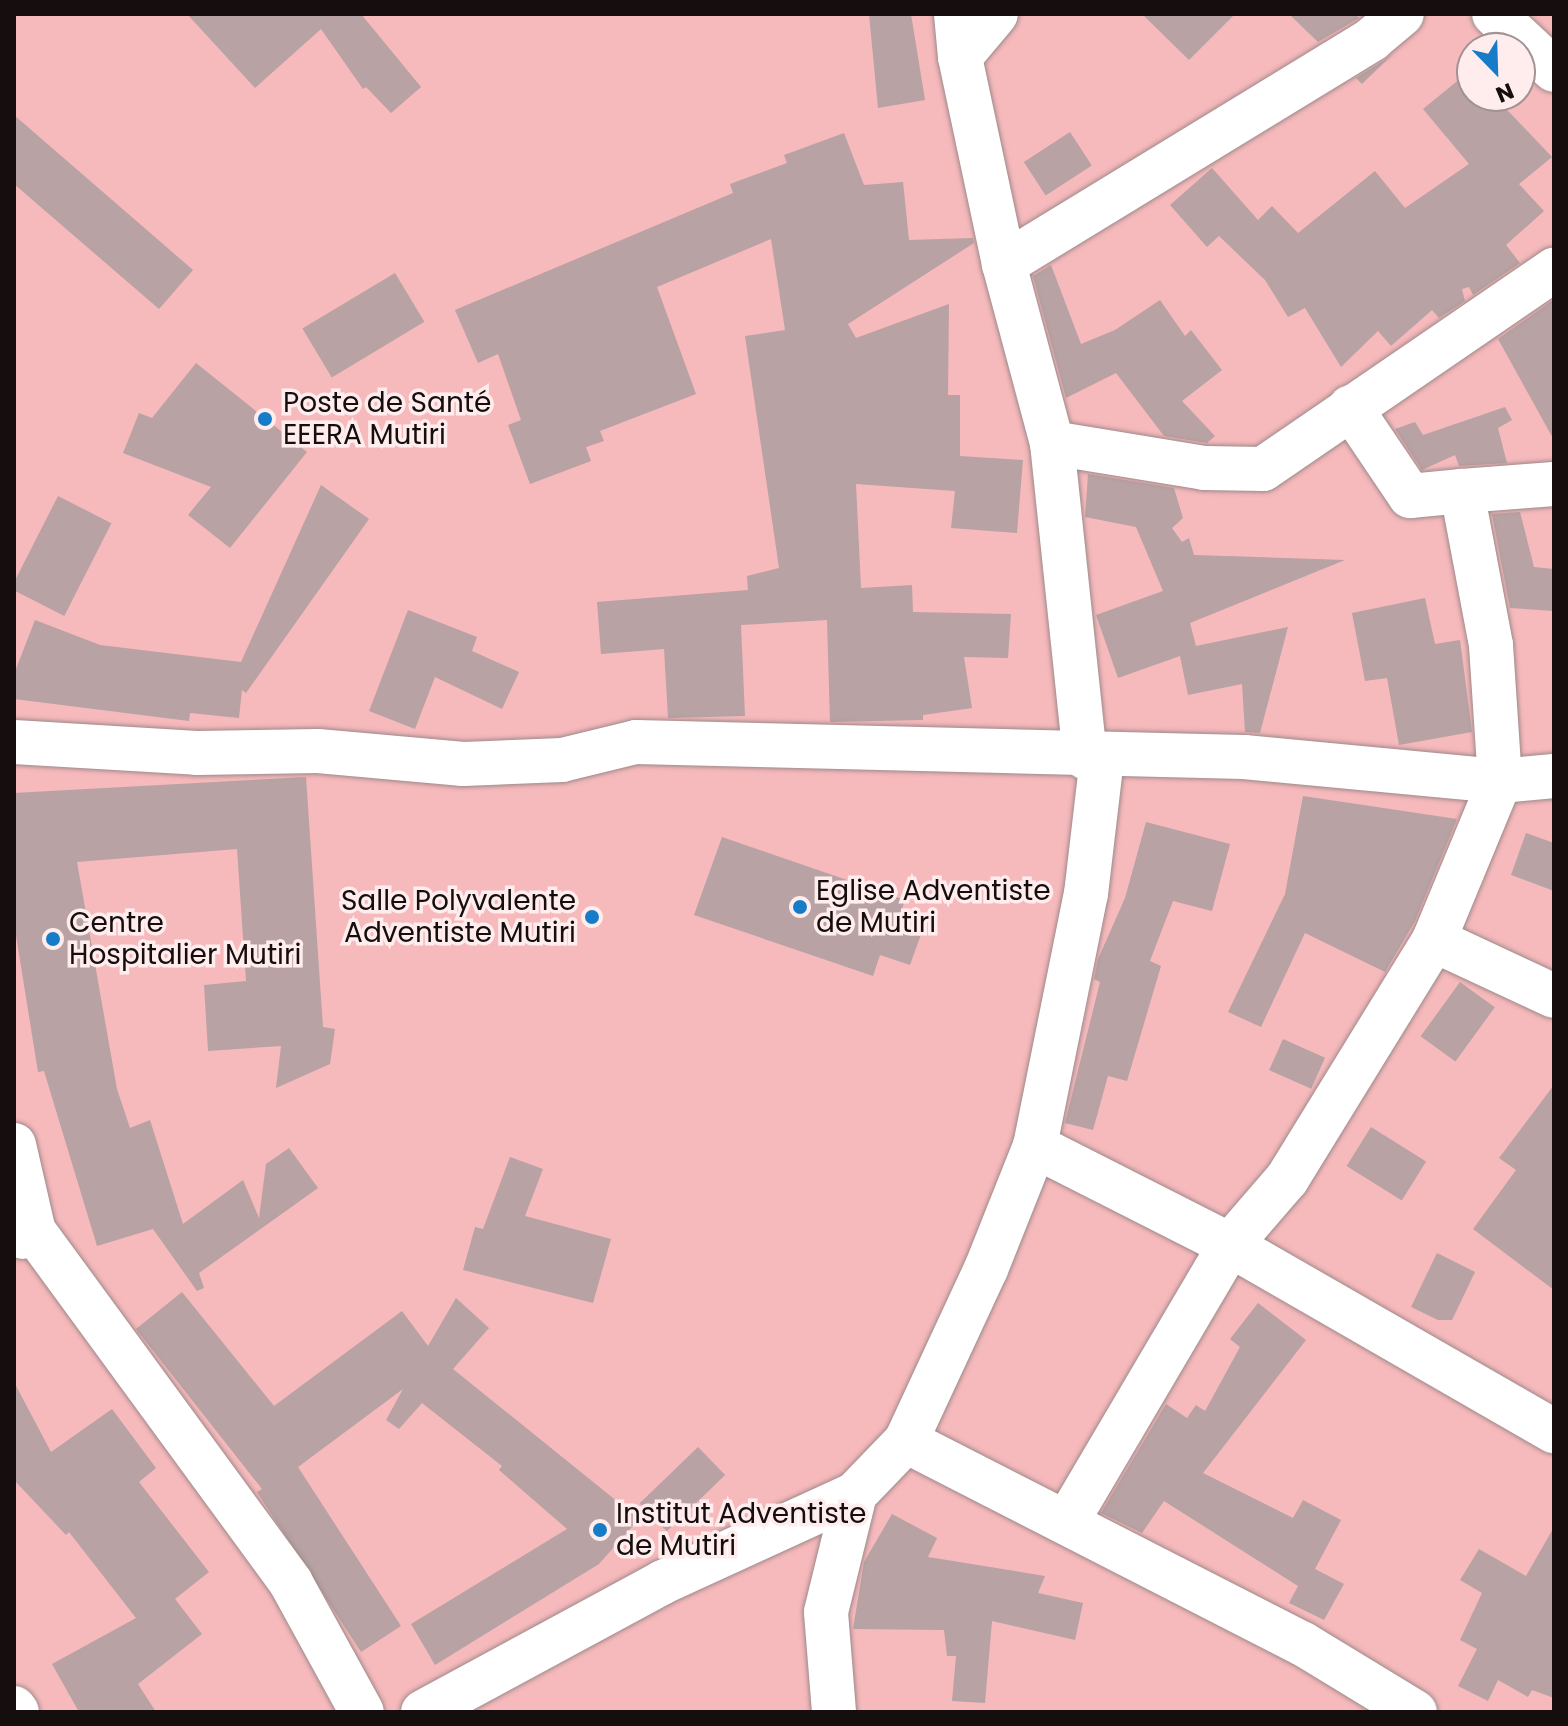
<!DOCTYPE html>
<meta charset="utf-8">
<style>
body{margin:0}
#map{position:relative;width:1568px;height:1726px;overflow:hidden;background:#f5ddde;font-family:Poppins,sans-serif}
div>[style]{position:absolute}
.green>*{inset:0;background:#f6b9bc}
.building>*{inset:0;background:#b8a2a3;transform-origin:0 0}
.roads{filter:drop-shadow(0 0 2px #9e8989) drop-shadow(0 0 2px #9e8989)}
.street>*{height:44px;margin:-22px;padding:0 22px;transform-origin:22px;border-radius:22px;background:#fff}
.secondary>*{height:44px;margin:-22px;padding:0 22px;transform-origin:22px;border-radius:22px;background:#fff}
.dots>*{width:22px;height:22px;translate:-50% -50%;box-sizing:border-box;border:4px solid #ffecec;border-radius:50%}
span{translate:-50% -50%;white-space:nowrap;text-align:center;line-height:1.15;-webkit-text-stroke:7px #ffecec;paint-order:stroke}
.poi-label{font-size:28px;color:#160e0e}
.left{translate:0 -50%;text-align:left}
.right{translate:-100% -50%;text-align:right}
.frame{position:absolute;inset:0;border:16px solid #160e0e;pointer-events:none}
.north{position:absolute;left:1456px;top:32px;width:80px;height:80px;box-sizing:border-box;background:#ffecec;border:2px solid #a29393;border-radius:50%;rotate:157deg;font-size:22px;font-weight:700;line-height:32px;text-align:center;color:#160e0e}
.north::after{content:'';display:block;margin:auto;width:28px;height:36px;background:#167cc7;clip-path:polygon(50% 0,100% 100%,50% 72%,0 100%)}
</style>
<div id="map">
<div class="green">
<i style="clip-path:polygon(evenodd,14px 14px,1554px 14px,1554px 1712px,14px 1712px,14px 14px,1472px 48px,1520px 48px,1520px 96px,1472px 96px,1472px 48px)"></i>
</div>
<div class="building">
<i style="clip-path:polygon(187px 14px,361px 14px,421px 87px,391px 113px,366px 87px,363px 89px,321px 29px,255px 88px)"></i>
<i style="clip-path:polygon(869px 14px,911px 14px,925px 100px,878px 108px)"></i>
<i style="clip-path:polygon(1142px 14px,1235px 14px,1189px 60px)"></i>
<i style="clip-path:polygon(1289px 14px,1355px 14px,1359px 18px,1318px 42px)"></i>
<i style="clip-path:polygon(1393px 54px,1362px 84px,1356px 78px,1385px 60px)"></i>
<i style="clip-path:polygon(1472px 69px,1472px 96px,1494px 96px,1552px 157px,1519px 184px,1544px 211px,1506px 245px,1520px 263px,1473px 295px,1469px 287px,1462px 289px,1465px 301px,1439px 318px,1432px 310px,1391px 346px,1378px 331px,1341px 367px,1305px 308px,1288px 317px,1265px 280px,1219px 236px,1207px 247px,1170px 205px,1212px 168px,1258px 220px,1272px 206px,1298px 233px,1375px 171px,1405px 208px,1469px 164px,1423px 109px)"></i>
<i style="clip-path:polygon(14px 115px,193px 270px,159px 309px,14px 184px)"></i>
<i style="left:1070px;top:132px;width:40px;height:55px;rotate:57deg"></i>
<i style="clip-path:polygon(844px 133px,864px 185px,903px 182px,909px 240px,973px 238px,974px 243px,848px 324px,856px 338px,949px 304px,948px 395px,960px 395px,960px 456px,1023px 460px,1017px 533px,951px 528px,955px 491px,856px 484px,861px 588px,912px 585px,913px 612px,1011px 614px,1008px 658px,964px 657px,972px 708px,923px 715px,923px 720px,830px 722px,827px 620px,741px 625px,745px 716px,668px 718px,664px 649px,601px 654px,597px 602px,748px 590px,747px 576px,779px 568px,745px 336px,785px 330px,771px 239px,657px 287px,696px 394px,600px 431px,604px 441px,586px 447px,591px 461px,530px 484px,508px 425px,521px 420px,498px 354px,478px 363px,455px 310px,733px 193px,730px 184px,787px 163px,784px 155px)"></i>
<i style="clip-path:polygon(1051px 265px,1081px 344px,1115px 330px,1160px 300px,1185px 336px,1191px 330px,1222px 370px,1182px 401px,1215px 436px,1207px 443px,1164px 436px,1116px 373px,1066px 398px,1033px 276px)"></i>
<i style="left:395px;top:273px;width:57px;height:108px;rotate:59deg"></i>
<i style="clip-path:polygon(1552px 301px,1554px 304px,1554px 440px,1498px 339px)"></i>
<i style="clip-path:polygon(196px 363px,307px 452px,230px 548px,188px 515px,211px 487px,123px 453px,139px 413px,152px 418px)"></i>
<i style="clip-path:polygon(1505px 407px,1512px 420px,1498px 428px,1507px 463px,1459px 466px,1455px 455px,1422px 470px,1395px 429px,1415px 422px,1423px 435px)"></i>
<i style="clip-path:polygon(1088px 474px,1174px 488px,1183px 518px,1172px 528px,1182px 542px,1189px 538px,1194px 555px,1345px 560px,1190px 623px,1196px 646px,1288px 627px,1260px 733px,1245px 732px,1242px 684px,1188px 695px,1180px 656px,1118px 678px,1096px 615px,1163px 591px,1136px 527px,1085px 517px)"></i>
<i style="clip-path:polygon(321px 485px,369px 519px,246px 693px,242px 690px,239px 718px,190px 713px,189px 721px,14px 699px,14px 674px,35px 620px,100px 645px,241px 662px)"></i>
<i style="left:58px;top:496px;width:60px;height:104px;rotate:27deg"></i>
<i style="clip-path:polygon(1520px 512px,1534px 567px,1554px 569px,1554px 611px,1510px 608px,1492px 514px)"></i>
<i style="clip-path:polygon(1425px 598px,1435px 644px,1460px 640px,1472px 732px,1399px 745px,1387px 678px,1365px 681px,1352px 613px)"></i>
<i style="clip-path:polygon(408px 610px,477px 637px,472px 651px,519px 672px,502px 709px,435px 677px,415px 729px,369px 711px)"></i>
<i style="clip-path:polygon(306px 777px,323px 1027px,335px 1029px,330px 1064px,276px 1088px,281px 1046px,208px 1051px,204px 985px,246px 981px,237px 849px,77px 862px,117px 1089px,130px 1128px,150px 1120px,183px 1224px,243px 1180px,259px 1218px,266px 1164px,289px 1148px,318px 1188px,199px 1273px,204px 1288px,197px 1291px,153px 1229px,97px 1246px,44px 1071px,38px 1072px,14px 923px,14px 793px)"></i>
<i style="clip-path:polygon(1303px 796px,1457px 819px,1415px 921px,1385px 972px,1305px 933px,1261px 1027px,1228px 1012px,1285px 894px)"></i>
<i style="clip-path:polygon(1146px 822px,1230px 844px,1212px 911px,1173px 901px,1150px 961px,1161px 966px,1127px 1081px,1108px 1076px,1093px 1130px,1065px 1123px,1100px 982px,1094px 979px,1098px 959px,1125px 898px)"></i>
<i style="clip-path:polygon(1526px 833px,1554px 843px,1554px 891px,1511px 875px)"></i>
<i style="clip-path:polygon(722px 837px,905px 900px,899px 917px,924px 926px,910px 965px,880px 955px,873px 976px,694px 915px)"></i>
<i style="left:1460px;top:982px;width:43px;height:67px;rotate:36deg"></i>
<i style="left:1283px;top:1039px;width:46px;height:34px;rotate:24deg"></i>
<i style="clip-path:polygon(1554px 1085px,1554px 1290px,1473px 1229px,1516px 1170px,1499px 1158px)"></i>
<i style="left:1371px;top:1127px;width:65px;height:46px;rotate:32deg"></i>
<i style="clip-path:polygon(510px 1157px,543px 1169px,525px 1216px,611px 1239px,593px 1303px,463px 1270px,475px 1227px,483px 1229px)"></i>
<i style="clip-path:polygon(1437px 1253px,1475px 1272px,1452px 1320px,1438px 1320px,1411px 1307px)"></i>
<i style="clip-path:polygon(182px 1292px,274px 1406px,402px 1311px,428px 1346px,456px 1298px,489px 1328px,453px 1369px,639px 1519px,599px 1564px,435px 1665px,411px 1624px,567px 1529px,499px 1470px,502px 1466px,422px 1403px,399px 1429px,386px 1420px,403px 1389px,298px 1467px,401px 1626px,361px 1652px,257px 1492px,262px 1489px,136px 1329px)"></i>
<i style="clip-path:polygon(1258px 1303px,1306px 1340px,1203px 1473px,1293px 1518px,1303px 1500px,1341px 1520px,1315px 1569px,1344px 1584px,1324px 1620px,1289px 1603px,1298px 1586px,1164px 1501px,1142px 1533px,1101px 1513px,1166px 1404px,1187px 1418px,1196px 1405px,1205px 1411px,1240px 1347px,1230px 1339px)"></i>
<i style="clip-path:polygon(14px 1382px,51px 1452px,112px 1409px,156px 1468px,139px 1482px,209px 1572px,175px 1599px,202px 1634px,138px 1684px,156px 1712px,79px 1712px,52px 1664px,136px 1618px,69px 1532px,66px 1535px,14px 1480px)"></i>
<i style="left:698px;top:1447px;width:39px;height:81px;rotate:46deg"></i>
<i style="clip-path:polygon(892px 1514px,937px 1538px,928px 1557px,1045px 1576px,1038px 1593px,1083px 1603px,1075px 1640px,992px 1621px,985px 1703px,952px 1701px,956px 1656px,947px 1656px,944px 1630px,853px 1629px,864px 1562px)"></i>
<i style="clip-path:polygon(1554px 1527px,1554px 1698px,1532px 1690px,1528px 1697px,1498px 1680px,1488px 1701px,1458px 1686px,1477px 1649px,1460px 1640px,1482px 1593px,1460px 1580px,1479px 1549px,1526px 1576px)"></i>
</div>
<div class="roads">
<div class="street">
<i style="left:956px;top:14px;width:43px;rotate:84.7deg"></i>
<i style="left:960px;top:57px;width:212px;rotate:78deg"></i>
<i style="left:1004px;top:264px;width:185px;rotate:75deg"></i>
<i style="left:1052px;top:443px;width:316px;rotate:84deg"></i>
<i style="left:1494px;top:14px;width:82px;rotate:43deg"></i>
<i style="left:960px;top:57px;width:56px;rotate:-50.1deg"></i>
<i style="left:1004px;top:264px;width:431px;rotate:-31.4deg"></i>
<i style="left:1372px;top:39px;width:39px;rotate:-40deg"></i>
<i style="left:1052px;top:443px;width:154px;rotate:9.3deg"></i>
<i style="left:1204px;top:468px;width:59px;rotate:1deg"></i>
<i style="left:1263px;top:469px;width:353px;rotate:-34.4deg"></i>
<i style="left:1462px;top:491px;width:92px;rotate:-4.4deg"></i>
<i style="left:1434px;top:940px;width:132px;rotate:25deg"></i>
<i style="left:14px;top:1145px;width:89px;rotate:77.1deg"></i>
<i style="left:34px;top:1232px;width:12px;rotate:156deg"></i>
<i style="left:1035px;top:1146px;width:219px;rotate:26.9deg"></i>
<i style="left:1230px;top:1245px;width:374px;rotate:29.9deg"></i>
<i style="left:906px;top:1441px;width:446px;rotate:27.1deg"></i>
<i style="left:1303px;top:1644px;width:131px;rotate:31.3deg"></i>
<i style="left:1068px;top:1520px;width:319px;rotate:-59.5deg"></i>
<i style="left:1230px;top:1245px;width:87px;rotate:-49.2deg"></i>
<i style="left:1287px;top:1179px;width:281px;rotate:-58.4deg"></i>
<i style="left:1434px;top:940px;width:172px;rotate:-67.5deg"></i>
<i style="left:1500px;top:781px;width:136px;rotate:-93.8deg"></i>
<i style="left:1491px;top:645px;width:157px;rotate:-100.7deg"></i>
<i style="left:1462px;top:491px;width:52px;rotate:174.5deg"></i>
<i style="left:1410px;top:496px;width:107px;rotate:-124deg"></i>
<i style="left:14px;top:1708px;width:5px;rotate:53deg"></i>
<i style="left:423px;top:1712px;width:273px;rotate:-28.4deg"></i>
<i style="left:663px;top:1582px;width:211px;rotate:-24.6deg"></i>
</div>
<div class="secondary">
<i style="left:14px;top:742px;width:183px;rotate:3.4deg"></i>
<i style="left:197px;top:753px;width:121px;rotate:-0.9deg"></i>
<i style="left:318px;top:751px;width:146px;rotate:5.1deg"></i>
<i style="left:463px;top:764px;width:99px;rotate:-2.3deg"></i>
<i style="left:562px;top:760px;width:76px;rotate:-13.7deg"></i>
<i style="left:636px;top:742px;width:608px;rotate:1.41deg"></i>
<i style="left:1244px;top:757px;width:257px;rotate:5.4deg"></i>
<i style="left:1500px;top:781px;width:54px;rotate:-5.3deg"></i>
<i style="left:14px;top:1204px;width:469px;rotate:53.8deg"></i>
<i style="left:291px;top:1583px;width:147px;rotate:61.2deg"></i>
<i style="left:834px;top:1712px;width:100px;rotate:-94.6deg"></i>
<i style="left:826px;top:1612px;width:122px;rotate:-76.2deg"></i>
<i style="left:855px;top:1494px;width:74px;rotate:-46.1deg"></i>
<i style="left:906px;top:1441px;width:190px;rotate:-65.1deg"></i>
<i style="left:986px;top:1269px;width:132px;rotate:-68.3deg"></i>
<i style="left:1035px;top:1146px;width:257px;rotate:-78.6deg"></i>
<i style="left:1086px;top:894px;width:138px;rotate:-83.3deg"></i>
</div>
</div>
<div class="dots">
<i style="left:265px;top:419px;background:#167cc7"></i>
<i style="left:800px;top:907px;background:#167cc7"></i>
<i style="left:592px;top:917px;background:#167cc7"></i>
<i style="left:53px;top:939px;background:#167cc7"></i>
<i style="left:600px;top:1530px;background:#167cc7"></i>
</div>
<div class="poi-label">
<span class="left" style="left:283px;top:419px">Poste de Santé<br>EEERA Mutiri</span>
<span class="left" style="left:816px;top:907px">Eglise Adventiste<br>de Mutiri</span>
<span class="right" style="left:576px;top:917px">Salle Polyvalente<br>Adventiste Mutiri</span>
<span class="left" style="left:69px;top:939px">Centre<br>Hospitalier Mutiri</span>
<span class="left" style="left:616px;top:1530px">Institut Adventiste<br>de Mutiri</span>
</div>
<div class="frame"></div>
<div class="north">N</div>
</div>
